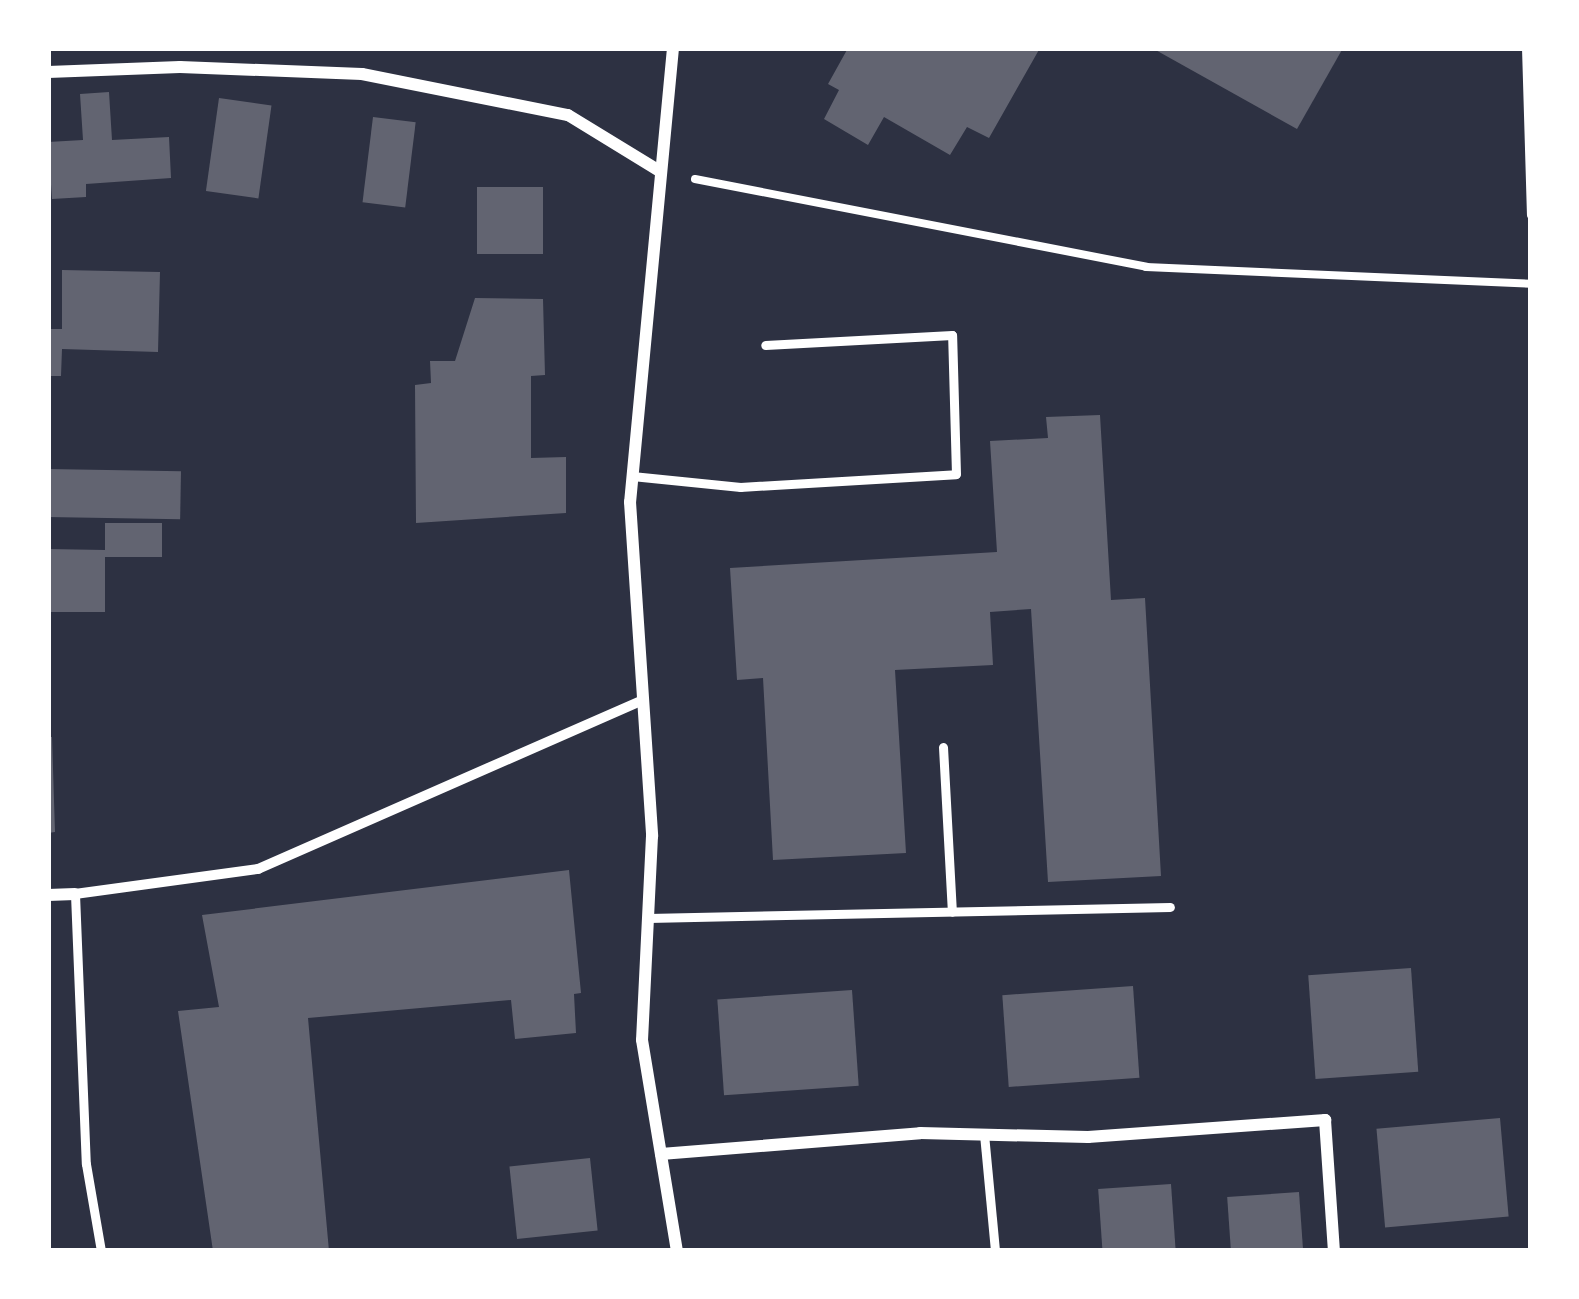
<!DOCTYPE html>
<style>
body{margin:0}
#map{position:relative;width:1579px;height:1299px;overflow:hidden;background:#2d3142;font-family:"Libre Baskerville",serif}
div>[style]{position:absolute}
.building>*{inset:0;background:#626471;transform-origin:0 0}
.path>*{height:8px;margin:-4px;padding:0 4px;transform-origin:4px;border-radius:4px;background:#fff}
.service>*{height:9px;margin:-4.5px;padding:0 4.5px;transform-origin:4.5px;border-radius:4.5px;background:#fff}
.pedestrian>*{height:10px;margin:-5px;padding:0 5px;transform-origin:5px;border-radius:5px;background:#fff}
.minor>*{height:12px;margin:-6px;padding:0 6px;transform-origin:6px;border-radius:6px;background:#fff}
span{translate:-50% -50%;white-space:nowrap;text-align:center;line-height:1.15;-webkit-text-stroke:12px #fff;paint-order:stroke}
.frame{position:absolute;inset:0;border:51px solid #fff;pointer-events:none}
</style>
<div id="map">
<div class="building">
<i style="clip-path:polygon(848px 48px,1040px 48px,989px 138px,967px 127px,950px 155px,884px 117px,868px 145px,824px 119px,839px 90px,828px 84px)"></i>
<i style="clip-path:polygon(1152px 48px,1343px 48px,1297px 129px)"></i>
<i style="clip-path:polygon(109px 92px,112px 140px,169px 137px,171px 178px,86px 184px,86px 197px,52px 199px,48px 142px,83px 140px,80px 94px)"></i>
<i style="left:219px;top:98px;width:53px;height:94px;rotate:8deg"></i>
<i style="left:373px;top:117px;width:43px;height:86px;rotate:7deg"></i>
<i style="left:543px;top:187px;width:67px;height:66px;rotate:90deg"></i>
<i style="clip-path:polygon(62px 270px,160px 272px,158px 352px,62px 349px,61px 376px,48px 376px,48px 329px,62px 329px)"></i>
<i style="clip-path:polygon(475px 298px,543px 299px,545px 375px,531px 376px,531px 458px,566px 457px,566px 513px,416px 523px,415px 385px,431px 383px,430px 361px,455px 361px)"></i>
<i style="clip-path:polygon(1100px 415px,1111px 600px,1145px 598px,1161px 876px,1048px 882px,1031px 609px,990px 612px,993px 665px,895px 670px,906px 853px,773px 860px,763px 678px,737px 680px,730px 568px,997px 552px,990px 441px,1048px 438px,1046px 417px)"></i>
<i style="left:48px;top:469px;width:133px;height:48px;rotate:1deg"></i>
<i style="clip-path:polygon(105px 523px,162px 523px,162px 557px,105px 557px,105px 612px,48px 612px,48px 549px,105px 550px)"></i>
<i style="clip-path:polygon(48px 737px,52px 737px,55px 832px,48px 833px)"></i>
<i style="clip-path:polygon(569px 870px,581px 993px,574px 994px,576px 1033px,515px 1039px,511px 1000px,308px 1018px,329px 1251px,213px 1251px,178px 1011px,219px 1007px,202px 915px)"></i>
<i style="left:1411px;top:968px;width:104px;height:103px;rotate:86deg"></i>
<i style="left:1133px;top:986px;width:92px;height:131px;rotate:86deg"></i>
<i style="left:852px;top:990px;width:96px;height:135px;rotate:86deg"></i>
<i style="left:1500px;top:1118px;width:99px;height:124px;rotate:85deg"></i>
<i style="left:590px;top:1158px;width:73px;height:81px;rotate:84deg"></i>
<i style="left:1171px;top:1184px;width:67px;height:73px;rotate:86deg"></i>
<i style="left:1299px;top:1192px;width:59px;height:72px;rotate:86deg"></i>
</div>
<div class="path">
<i style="left:1526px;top:48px;width:167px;rotate:88.3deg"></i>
<i style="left:695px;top:179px;width:460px;rotate:11deg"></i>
<i style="left:1146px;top:267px;width:385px;rotate:2.5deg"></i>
</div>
<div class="service">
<i style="left:632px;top:476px;width:109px;rotate:5.8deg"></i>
<i style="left:740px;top:487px;width:216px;rotate:-3.4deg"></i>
<i style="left:956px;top:474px;width:139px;rotate:-91.6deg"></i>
<i style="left:952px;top:335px;width:187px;rotate:176.9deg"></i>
<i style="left:943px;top:747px;width:165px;rotate:86.9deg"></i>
<i style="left:75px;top:894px;width:270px;rotate:87.7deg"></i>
<i style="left:86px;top:1164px;width:88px;rotate:80.2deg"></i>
<i style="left:648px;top:918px;width:522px;rotate:-1.21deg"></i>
<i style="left:984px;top:1134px;width:118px;rotate:84.6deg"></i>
</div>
<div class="pedestrian">
<i style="left:75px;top:894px;width:185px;rotate:-7.8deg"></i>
<i style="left:258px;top:869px;width:418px;rotate:-23.7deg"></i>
</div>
<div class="minor">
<i style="left:673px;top:48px;width:456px;rotate:95.4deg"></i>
<i style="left:630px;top:502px;width:335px;rotate:86.2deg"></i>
<i style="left:652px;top:836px;width:204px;rotate:92.8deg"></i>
<i style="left:642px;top:1040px;width:214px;rotate:80.6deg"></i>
<i style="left:48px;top:72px;width:132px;rotate:-2.2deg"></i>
<i style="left:180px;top:67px;width:182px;rotate:2.2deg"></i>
<i style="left:362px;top:74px;width:210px;rotate:11.3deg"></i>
<i style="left:568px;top:115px;width:109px;rotate:31.5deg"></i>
<i style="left:48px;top:895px;width:27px;rotate:-2deg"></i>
<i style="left:661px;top:1154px;width:260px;rotate:-4.6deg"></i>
<i style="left:920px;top:1133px;width:168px;rotate:1.4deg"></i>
<i style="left:1088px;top:1137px;width:238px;rotate:-4.1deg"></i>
<i style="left:1325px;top:1120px;width:131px;rotate:86.1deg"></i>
</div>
<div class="frame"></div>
</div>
